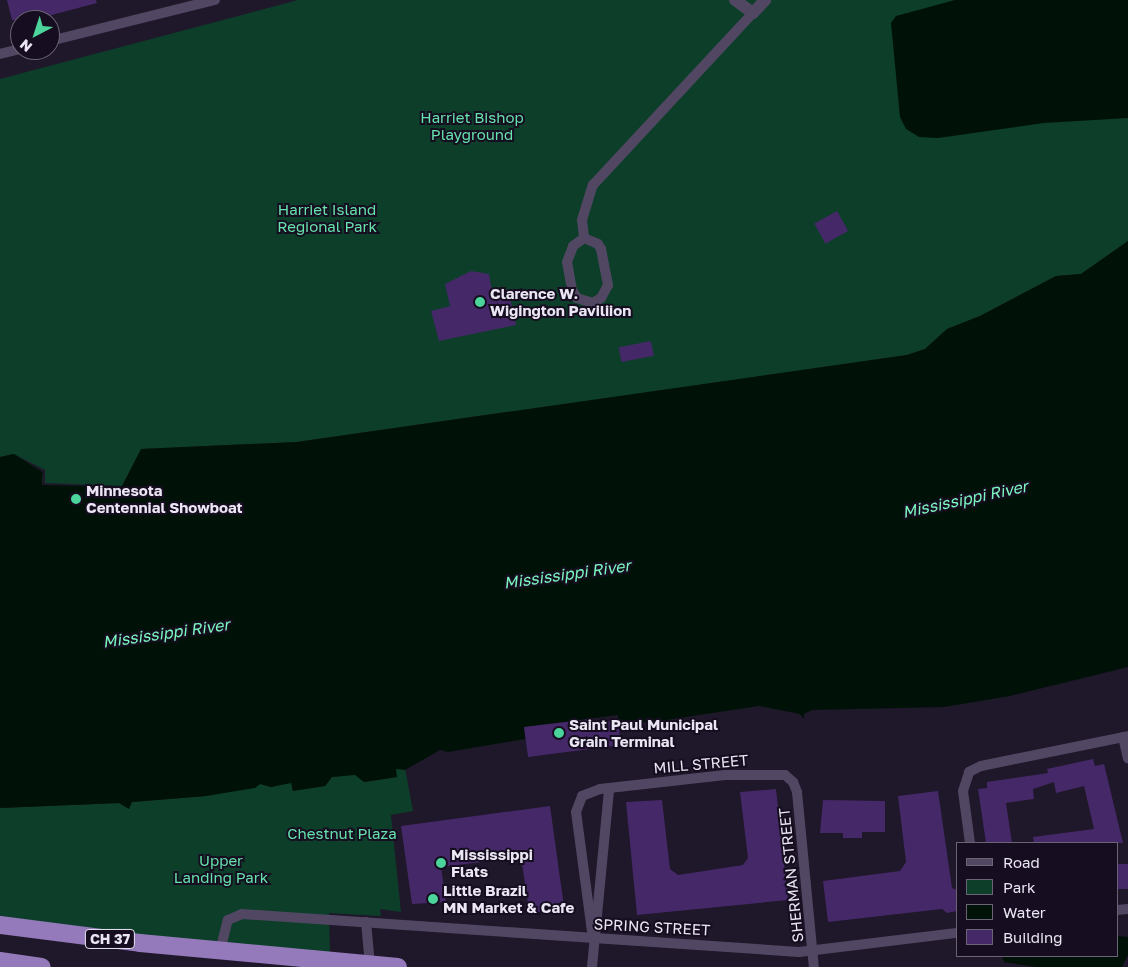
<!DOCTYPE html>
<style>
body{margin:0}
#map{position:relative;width:1128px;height:967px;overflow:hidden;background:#1f172a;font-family:"Golos Text",sans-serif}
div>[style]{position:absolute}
.green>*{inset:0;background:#0c3e2a}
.water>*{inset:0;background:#001207}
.pier>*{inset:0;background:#1f172a}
.building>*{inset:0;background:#452867;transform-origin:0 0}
.minor>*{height:10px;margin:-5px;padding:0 5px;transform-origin:5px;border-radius:5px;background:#524763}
.tertiary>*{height:12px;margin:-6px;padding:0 6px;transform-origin:6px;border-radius:6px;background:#524763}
.trunk>*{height:18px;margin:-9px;padding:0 9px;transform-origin:9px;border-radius:9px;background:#947aba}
.dots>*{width:14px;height:14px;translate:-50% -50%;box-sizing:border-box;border:2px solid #160e20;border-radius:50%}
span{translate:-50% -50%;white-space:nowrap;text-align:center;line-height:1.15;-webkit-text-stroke:4px #160e20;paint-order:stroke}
.shield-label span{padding:1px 4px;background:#160e20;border:1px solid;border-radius:4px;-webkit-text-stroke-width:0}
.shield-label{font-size:14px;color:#eae6f3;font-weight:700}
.park-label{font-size:15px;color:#66e3ad}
.poi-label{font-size:15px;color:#eae6f3;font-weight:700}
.left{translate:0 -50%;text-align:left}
.street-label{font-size:15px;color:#eae6f3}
.water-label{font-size:16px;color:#7bf7bf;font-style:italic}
.legend{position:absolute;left:956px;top:842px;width:162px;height:115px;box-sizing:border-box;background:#160e20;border:1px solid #6b6474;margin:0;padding:6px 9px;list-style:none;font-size:15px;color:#eae6f3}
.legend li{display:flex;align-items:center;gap:10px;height:25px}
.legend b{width:25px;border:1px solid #6b6474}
.north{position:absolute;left:10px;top:10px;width:50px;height:50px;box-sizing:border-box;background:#160e20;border:1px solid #6b6474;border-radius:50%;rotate:220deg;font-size:14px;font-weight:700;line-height:20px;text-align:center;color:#eae6f3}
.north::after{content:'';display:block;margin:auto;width:18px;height:22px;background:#4bd49b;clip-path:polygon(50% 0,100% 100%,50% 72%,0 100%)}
</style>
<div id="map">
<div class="green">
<i style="clip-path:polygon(298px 0,1128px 0,1128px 241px,1081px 274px,1056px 276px,980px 316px,947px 329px,925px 349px,907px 355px,297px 442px,142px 449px,122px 486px,42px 485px,14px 454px,0 457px,0 79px)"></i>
<i style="clip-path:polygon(405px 768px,413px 811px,391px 815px,401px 912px,380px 909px,381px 916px,329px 913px,330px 953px,237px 946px,0 917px,0 808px,119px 803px,126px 807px,132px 802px,206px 796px,260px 784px,271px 787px,292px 782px,292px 790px,325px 786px,332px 777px,355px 774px,365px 782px,396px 777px,395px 769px)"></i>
</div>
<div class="water">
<i style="clip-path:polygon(955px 0,1128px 0,1128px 118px,1044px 123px,938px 138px,919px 137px,906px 129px,900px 117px,891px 23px,896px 16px)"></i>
<i style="clip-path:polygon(1128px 241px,1128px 667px,1010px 696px,944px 707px,812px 710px,804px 714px,804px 719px,800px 714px,759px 706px,659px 721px,618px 724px,618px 715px,524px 727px,525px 739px,448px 752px,440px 750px,405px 770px,396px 769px,397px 777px,364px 782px,355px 775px,332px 777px,325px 786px,293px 791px,291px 783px,271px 787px,260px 784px,255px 788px,206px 796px,132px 802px,129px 809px,119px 803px,0 808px,0 457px,14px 454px,43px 472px,42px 485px,122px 486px,141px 449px,297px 442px,907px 355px,925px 349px,947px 329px,980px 316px,1056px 276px,1081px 274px)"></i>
<i style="clip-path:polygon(1117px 936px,1128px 937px,1128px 955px,1122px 967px,1036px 967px,1004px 962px,1002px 956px,1117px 956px)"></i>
</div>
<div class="pier">
<i style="clip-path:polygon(14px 454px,45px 470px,45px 483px,122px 486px,42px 485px,43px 472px)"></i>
</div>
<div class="building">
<i style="clip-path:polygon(7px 0,96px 0,97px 3px,33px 20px,12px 20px)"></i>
<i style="left:837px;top:211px;width:23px;height:26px;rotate:61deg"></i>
<i style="clip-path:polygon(471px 271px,489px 274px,493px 297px,509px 293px,516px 325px,439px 341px,431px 311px,450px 306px,445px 284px)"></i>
<i style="left:651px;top:341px;width:15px;height:33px;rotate:79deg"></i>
<i style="clip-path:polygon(591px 719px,592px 723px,618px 720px,621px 745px,528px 757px,524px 727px)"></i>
<i style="clip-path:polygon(1093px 759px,1095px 766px,1104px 764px,1123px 843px,1034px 843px,1033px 837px,1094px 829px,1084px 786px,1056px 793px,1054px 782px,1033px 789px,1034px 799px,1006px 803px,1012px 843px,986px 843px,978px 789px,987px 788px,987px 782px,1048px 773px,1047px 769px)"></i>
<i style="clip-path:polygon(776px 789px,788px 900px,637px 915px,626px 802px,662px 800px,670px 869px,678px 875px,743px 865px,748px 858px,740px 792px)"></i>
<i style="clip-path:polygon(938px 791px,952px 888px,957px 890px,957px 911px,947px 913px,942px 909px,828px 922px,823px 881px,900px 871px,906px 862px,898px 796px)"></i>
<i style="clip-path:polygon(823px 800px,885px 801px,885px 832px,862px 832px,862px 838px,843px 838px,843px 833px,820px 833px)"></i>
<i style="clip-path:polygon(550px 806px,565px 914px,529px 911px,521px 857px,441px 867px,446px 902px,412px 904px,401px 826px)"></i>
<i style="left:1128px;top:864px;width:25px;height:11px;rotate:90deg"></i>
</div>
<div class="minor">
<i style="left:50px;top:41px;width:170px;rotate:-14deg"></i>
<i style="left:0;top:54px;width:21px;rotate:-14deg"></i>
<i style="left:584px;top:238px;width:18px;rotate:-96deg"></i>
<i style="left:582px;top:220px;width:37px;rotate:-73deg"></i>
<i style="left:593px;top:185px;width:235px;rotate:-47.1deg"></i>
<i style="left:584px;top:238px;width:15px;rotate:23deg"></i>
<i style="left:598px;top:244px;width:6px;rotate:59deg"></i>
<i style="left:601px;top:249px;width:37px;rotate:79deg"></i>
<i style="left:608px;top:285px;width:15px;rotate:118deg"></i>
<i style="left:601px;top:298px;width:9px;rotate:148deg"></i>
<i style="left:593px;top:303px;width:17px;rotate:-163deg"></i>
<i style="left:577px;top:298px;width:9px;rotate:-122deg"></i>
<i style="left:572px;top:290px;width:28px;rotate:-100deg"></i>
<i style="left:567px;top:262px;width:17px;rotate:-69deg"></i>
<i style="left:573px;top:246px;width:14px;rotate:-36deg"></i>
<i style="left:1123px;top:737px;width:22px;rotate:77deg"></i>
<i style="left:970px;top:843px;width:52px;rotate:-97.7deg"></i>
<i style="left:963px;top:791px;width:20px;rotate:-72deg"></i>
<i style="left:969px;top:772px;width:13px;rotate:-27deg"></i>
<i style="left:981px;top:766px;width:150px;rotate:-11.5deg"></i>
<i style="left:1117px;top:910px;width:11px;rotate:-5deg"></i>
<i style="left:366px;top:922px;width:43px;rotate:84.7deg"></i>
<i style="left:593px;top:939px;width:128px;rotate:-97.6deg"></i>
<i style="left:576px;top:812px;width:17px;rotate:-69deg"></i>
<i style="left:582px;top:796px;width:19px;rotate:-21deg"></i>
<i style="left:600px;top:789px;width:126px;rotate:-6.4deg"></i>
<i style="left:725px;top:775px;width:60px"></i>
<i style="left:785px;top:775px;width:11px;rotate:41deg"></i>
<i style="left:793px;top:782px;width:11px;rotate:68deg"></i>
<i style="left:797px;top:792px;width:176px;rotate:84.5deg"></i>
<i style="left:220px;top:951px;width:32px;rotate:-76deg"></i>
<i style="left:228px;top:920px;width:15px;rotate:-23deg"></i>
<i style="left:242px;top:914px;width:558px;rotate:3.9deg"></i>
<i style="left:799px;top:952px;width:159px;rotate:-6.9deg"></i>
<i style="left:592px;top:967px;width:179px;rotate:-84.5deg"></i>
</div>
<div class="tertiary">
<i style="left:735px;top:0;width:22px;rotate:36deg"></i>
<i style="left:753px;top:13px;width:18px;rotate:-47deg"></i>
</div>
<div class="trunk">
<i style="left:0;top:925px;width:141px;rotate:7.3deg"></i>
<i style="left:140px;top:943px;width:259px;rotate:5.3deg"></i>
<i style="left:0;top:961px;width:42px;rotate:8.1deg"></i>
</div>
<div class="dots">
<i style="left:480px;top:302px;background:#4bd49b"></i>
<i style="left:76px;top:499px;background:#4bd49b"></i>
<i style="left:559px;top:733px;background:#4bd49b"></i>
<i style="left:441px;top:863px;background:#4bd49b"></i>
<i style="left:433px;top:899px;background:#4bd49b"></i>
</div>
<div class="shield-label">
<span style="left:110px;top:939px">CH 37</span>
</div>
<div class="park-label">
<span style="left:472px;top:126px">Harriet Bishop<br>Playground</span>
<span style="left:327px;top:218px">Harriet Island<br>Regional Park</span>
<span style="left:342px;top:834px">Chestnut Plaza</span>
<span style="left:221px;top:869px">Upper<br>Landing Park</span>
</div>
<div class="poi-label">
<span class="left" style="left:490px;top:302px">Clarence W.<br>Wigington Paviliion</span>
<span class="left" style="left:86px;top:499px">Minnesota<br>Centennial Showboat</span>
<span class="left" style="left:569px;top:733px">Saint Paul Municipal<br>Grain Terminal</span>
<span class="left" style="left:451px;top:863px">Mississippi<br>Flats</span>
<span class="left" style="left:443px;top:899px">Little Brazil<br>MN Market &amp; Cafe</span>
</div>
<div class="street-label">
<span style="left:701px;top:764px;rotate:-5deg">MILL STREET</span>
<span style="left:791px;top:875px;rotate:-96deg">SHERMAN STREET</span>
<span style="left:652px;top:927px;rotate:3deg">SPRING STREET</span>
</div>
<div class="water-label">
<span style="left:965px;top:499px;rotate:-12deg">Mississippi River</span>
<span style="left:567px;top:574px;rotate:-8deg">Mississippi River</span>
<span style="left:166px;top:633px;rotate:-8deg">Mississippi River</span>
</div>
<ul class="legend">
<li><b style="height:6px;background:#524763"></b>Road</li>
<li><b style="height:14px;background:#0c3e2a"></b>Park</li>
<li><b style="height:14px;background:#001207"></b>Water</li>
<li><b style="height:14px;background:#452867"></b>Building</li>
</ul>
<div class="north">N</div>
</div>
